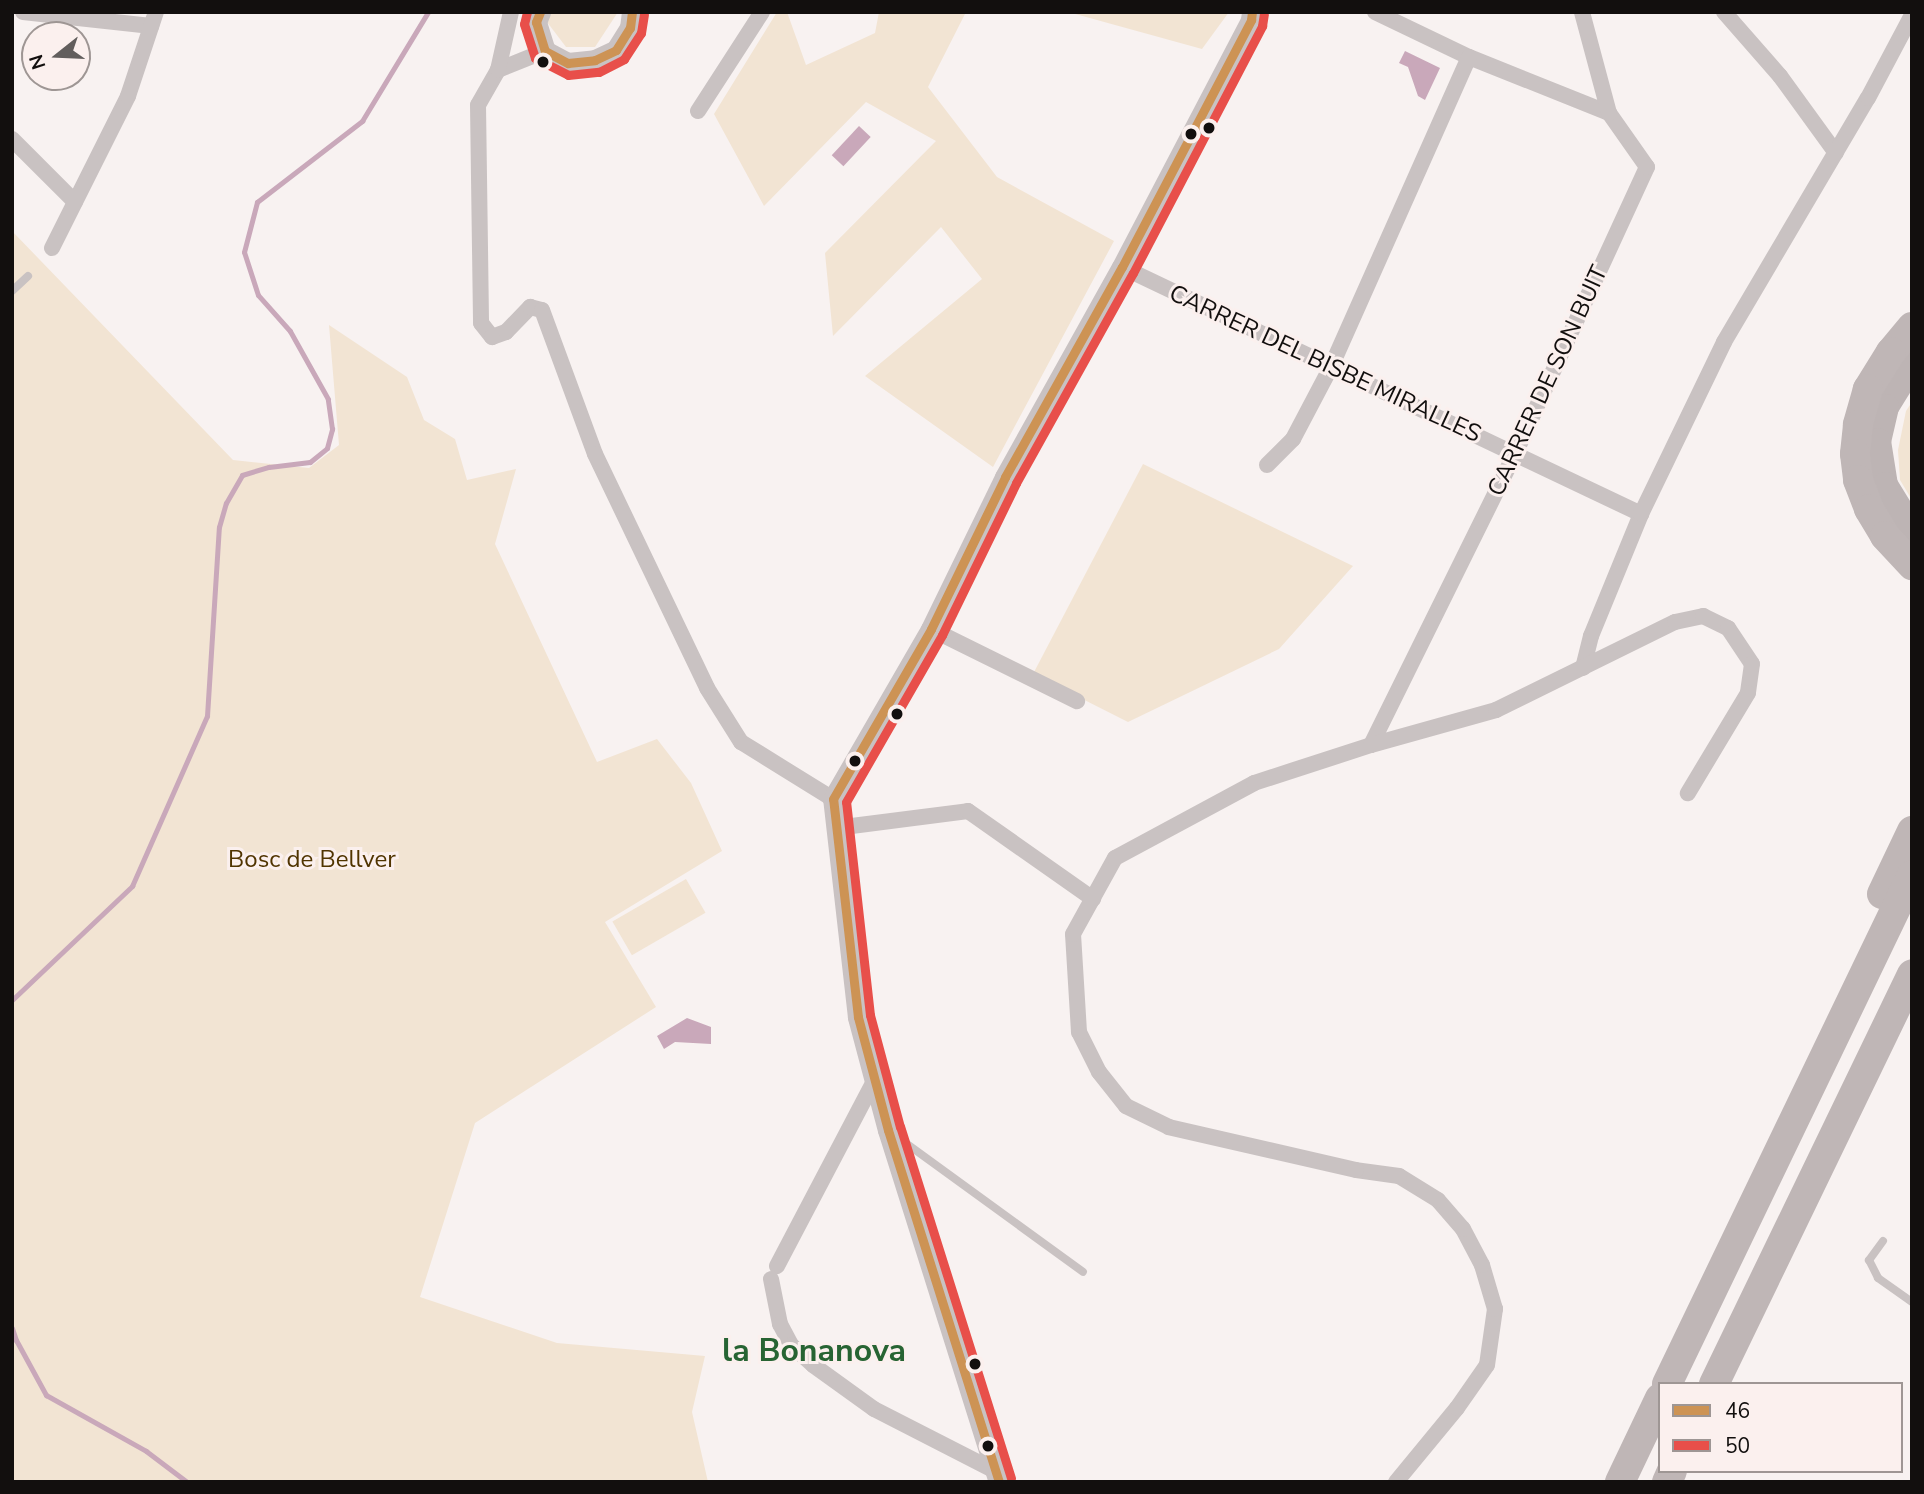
<!DOCTYPE html>
<style>
body{margin:0}
#map{position:relative;width:1924px;height:1494px;overflow:hidden;background:#f8f2f1;font-family:"Nunito Sans",sans-serif}
div>[style]{position:absolute}
.green>*{inset:0;background:#f2e4d3;transform-origin:0 0}
.water>*{inset:0;background:#c9a8ba;transform-origin:0 0}
.stream>*{height:5px;margin:-2.5px;padding:0 2.5px;transform-origin:2.5px;border-radius:2.5px;background:#c9a8ba}
.service>*{height:8px;margin:-4px;padding:0 4px;transform-origin:4px;border-radius:4px;background:#c9c2c2}
.minor>*{height:16px;margin:-8px;padding:0 8px;transform-origin:8px;border-radius:8px;background:#c9c2c2}
.tertiary>*{height:21px;margin:-10.5px;padding:0 10.5px;transform-origin:10.5px;border-radius:10.5px;background:#c9c2c2}
.trunk>*{height:26px;margin:-13px;padding:0 13px;transform-origin:13px;border-radius:13px;background:#bdb4b4}
.motorway>*{height:30px;margin:-15px;padding:0 15px;transform-origin:15px;border-radius:15px;background:#bfb6b6}
.bus-1>*{height:9px;margin:-4.5px;padding:0 4.5px;transform-origin:4.5px;border-radius:4.5px;background:#cd9354}
.bus-2>*{height:9px;margin:-4.5px;padding:0 4.5px;transform-origin:4.5px;border-radius:4.5px;background:#e84f4a}
.dots>*{width:19px;height:19px;translate:-50% -50%;box-sizing:border-box;border:4px solid #fbf0ee;border-radius:50%}
span{translate:-50% -50%;white-space:nowrap;text-align:center;line-height:1.15;-webkit-text-stroke:6px #fbf0ee;paint-order:stroke}
.street-label{font-size:24px;color:#120f0e}
.park-label{font-size:24px;color:#503400}
.district-label{font-size:32px;color:#276433;font-weight:700}
.frame{position:absolute;inset:0;border:14px solid #120f0e;pointer-events:none}
.legend{position:absolute;left:1658px;top:1382px;width:245px;height:91px;box-sizing:border-box;background:#fbf0ee;border:2px solid #9e9694;margin:0;padding:9px 12px;list-style:none;font-size:21px;color:#120f0e}
.legend li{display:flex;align-items:center;gap:14px;height:35px}
.legend b{width:35px;border:2px solid #9e9694}
.north{position:absolute;left:21px;top:21px;width:70px;height:70px;box-sizing:border-box;background:#fbf0ee;border:2px solid #9e9694;border-radius:50%;rotate:252deg;font-size:19px;font-weight:700;line-height:28px;text-align:center;color:#120f0e}
.north::after{content:'';display:block;margin:auto;width:24px;height:32px;background:#625e5d;clip-path:polygon(50% 0,100% 100%,50% 72%,0 100%)}
</style>
<div id="map">
<div class="green">
<i style="clip-path:polygon(547px 12px,618px 12px,595px 47px,566px 47px,547px 22px)"></i>
<i style="clip-path:polygon(777px 12px,787px 12px,806px 65px,875px 33px,879px 12px,966px 12px,928px 87px,997px 177px,1114px 241px,993px 467px,865px 376px,982px 279px,941px 227px,833px 336px,825px 253px,936px 141px,866px 102px,764px 206px,714px 114px)"></i>
<i style="clip-path:polygon(1068px 12px,1229px 12px,1202px 49px)"></i>
<i style="clip-path:polygon(12px 231px,233px 460px,309px 468px,339px 445px,329px 325px,407px 377px,424px 420px,455px 439px,467px 480px,516px 469px,495px 544px,597px 762px,657px 739px,691px 783px,722px 851px,605px 922px,656px 1007px,475px 1123px,420px 1297px,557px 1343px,705px 1356px,692px 1412px,708px 1482px,12px 1482px)"></i>
<i style="clip-path:polygon(1912px 402px,1912px 500px,1900px 480px,1898px 450px,1906px 411px)"></i>
<i style="clip-path:polygon(1143px 464px,1353px 566px,1279px 649px,1128px 722px,1033px 674px)"></i>
<i style="left:686px;top:879px;width:39px;height:85px;rotate:60deg"></i>
</div>
<div class="water">
<i style="clip-path:polygon(1405px 51px,1440px 68px,1425px 100px,1418px 96px,1408px 67px,1399px 63px)"></i>
<i style="left:859px;top:126px;width:16px;height:40px;rotate:43deg"></i>
<i style="clip-path:polygon(687px 1018px,711px 1027px,711px 1044px,675px 1042px,664px 1049px,657px 1036px)"></i>
</div>
<div class="stream">
<i style="left:12px;top:1000px;width:166px;rotate:-43.5deg"></i>
<i style="left:132px;top:886px;width:186px;rotate:-66.2deg"></i>
<i style="left:207px;top:716px;width:189px;rotate:-86.4deg"></i>
<i style="left:219px;top:527px;width:25px;rotate:-74deg"></i>
<i style="left:226px;top:503px;width:32px;rotate:-60deg"></i>
<i style="left:242px;top:475px;width:28px;rotate:-17deg"></i>
<i style="left:269px;top:467px;width:41px;rotate:-7deg"></i>
<i style="left:310px;top:462px;width:22px;rotate:-39deg"></i>
<i style="left:327px;top:448px;width:20px;rotate:-75deg"></i>
<i style="left:332px;top:429px;width:30px;rotate:-98deg"></i>
<i style="left:328px;top:399px;width:78px;rotate:-119.2deg"></i>
<i style="left:290px;top:331px;width:48px;rotate:-131.6deg"></i>
<i style="left:258px;top:295px;width:45px;rotate:-108deg"></i>
<i style="left:244px;top:252px;width:52px;rotate:-75.4deg"></i>
<i style="left:257px;top:202px;width:133px;rotate:-37.6deg"></i>
<i style="left:362px;top:121px;width:127px;rotate:-58.8deg"></i>
<i style="left:12px;top:1328px;width:13px;rotate:72deg"></i>
<i style="left:16px;top:1340px;width:63px;rotate:61.4deg"></i>
<i style="left:46px;top:1395px;width:115px;rotate:29.2deg"></i>
<i style="left:146px;top:1451px;width:51px;rotate:37.1deg"></i>
</div>
<div class="service">
<i style="left:12px;top:291px;width:22px;rotate:-43deg"></i>
<i style="left:896px;top:1136px;width:231px;rotate:36deg"></i>
<i style="left:1883px;top:1241px;width:24px;rotate:126deg"></i>
<i style="left:1869px;top:1260px;width:20px;rotate:63deg"></i>
<i style="left:1878px;top:1278px;width:42px;rotate:35.2deg"></i>
</div>
<div class="minor">
<i style="left:23px;top:12px;width:129px;rotate:6.2deg"></i>
<i style="left:1375px;top:12px;width:104px;rotate:25.6deg"></i>
<i style="left:1469px;top:57px;width:151px;rotate:21.8deg"></i>
<i style="left:1724px;top:12px;width:85px;rotate:48.8deg"></i>
<i style="left:1780px;top:76px;width:95px;rotate:54deg"></i>
<i style="left:545px;top:51px;width:51px;rotate:158deg"></i>
<i style="left:498px;top:70px;width:40px;rotate:119.7deg"></i>
<i style="left:478px;top:105px;width:218px;rotate:89.2deg"></i>
<i style="left:481px;top:323px;width:18px;rotate:52deg"></i>
<i style="left:492px;top:337px;width:15px;rotate:-20deg"></i>
<i style="left:506px;top:332px;width:35px;rotate:-46deg"></i>
<i style="left:530px;top:307px;width:12px;rotate:14deg"></i>
<i style="left:542px;top:310px;width:153px;rotate:69.8deg"></i>
<i style="left:595px;top:454px;width:259px;rotate:64.4deg"></i>
<i style="left:707px;top:688px;width:64px;rotate:57.8deg"></i>
<i style="left:741px;top:742px;width:108px;rotate:31.8deg"></i>
<i style="left:498px;top:70px;width:59px;rotate:-77.4deg"></i>
<i style="left:698px;top:111px;width:118px;rotate:-57.1deg"></i>
<i style="left:12px;top:139px;width:89px;rotate:45deg"></i>
<i style="left:52px;top:248px;width:170px;rotate:-63.4deg"></i>
<i style="left:128px;top:96px;width:89px;rotate:-71.6deg"></i>
<i style="left:1122px;top:267px;width:575px;rotate:25.45deg"></i>
<i style="left:1267px;top:465px;width:37px;rotate:-45deg"></i>
<i style="left:1293px;top:439px;width:81px;rotate:-62.2deg"></i>
<i style="left:1331px;top:367px;width:339px;rotate:-66deg"></i>
<i style="left:931px;top:629px;width:163px;rotate:26.3deg"></i>
<i style="left:1583px;top:668px;width:33px;rotate:-76deg"></i>
<i style="left:1591px;top:636px;width:132px;rotate:-67.7deg"></i>
<i style="left:1641px;top:514px;width:191px;rotate:-64.2deg"></i>
<i style="left:1724px;top:342px;width:283px;rotate:-59.5deg"></i>
<i style="left:1868px;top:98px;width:94px;rotate:-62.1deg"></i>
<i style="left:1371px;top:745px;width:325px;rotate:-63.7deg"></i>
<i style="left:1515px;top:454px;width:316px;rotate:-65.3deg"></i>
<i style="left:1647px;top:167px;width:66px;rotate:-125.1deg"></i>
<i style="left:1609px;top:113px;width:105px;rotate:-105deg"></i>
<i style="left:836px;top:828px;width:133px;rotate:-7.3deg"></i>
<i style="left:968px;top:811px;width:153px;rotate:35.1deg"></i>
<i style="left:777px;top:1266px;width:209px;rotate:-62.3deg"></i>
<i style="left:771px;top:1279px;width:46px;rotate:78.7deg"></i>
<i style="left:780px;top:1324px;width:24px;rotate:62deg"></i>
<i style="left:791px;top:1345px;width:30px;rotate:42deg"></i>
<i style="left:813px;top:1365px;width:75px;rotate:35.8deg"></i>
<i style="left:874px;top:1409px;width:138px;rotate:27.1deg"></i>
<i style="left:1396px;top:1482px;width:96px;rotate:-50.5deg"></i>
<i style="left:1457px;top:1408px;width:52px;rotate:-55.1deg"></i>
<i style="left:1487px;top:1365px;width:57px;rotate:-81.9deg"></i>
<i style="left:1495px;top:1309px;width:46px;rotate:-106.5deg"></i>
<i style="left:1482px;top:1265px;width:41px;rotate:-117.8deg"></i>
<i style="left:1463px;top:1229px;width:38px;rotate:-131deg"></i>
<i style="left:1438px;top:1200px;width:46px;rotate:-148.4deg"></i>
<i style="left:1399px;top:1176px;width:43px;rotate:-172.1deg"></i>
<i style="left:1356px;top:1170px;width:192px;rotate:-167.1deg"></i>
<i style="left:1169px;top:1127px;width:48px;rotate:-154deg"></i>
<i style="left:1126px;top:1106px;width:43px;rotate:-128.5deg"></i>
<i style="left:1099px;top:1072px;width:45px;rotate:-116.6deg"></i>
<i style="left:1079px;top:1032px;width:98px;rotate:-93.5deg"></i>
<i style="left:1073px;top:934px;width:87px;rotate:-61.1deg"></i>
<i style="left:1115px;top:858px;width:158px;rotate:-28.3deg"></i>
<i style="left:1254px;top:783px;width:123px;rotate:-18deg"></i>
<i style="left:1371px;top:745px;width:130px;rotate:-15.6deg"></i>
<i style="left:1496px;top:710px;width:199px;rotate:-26.2deg"></i>
<i style="left:1675px;top:622px;width:29px;rotate:-12deg"></i>
<i style="left:1703px;top:616px;width:28px;rotate:26deg"></i>
<i style="left:1728px;top:628px;width:43px;rotate:56.3deg"></i>
<i style="left:1752px;top:664px;width:29px;rotate:98deg"></i>
<i style="left:1748px;top:693px;width:117px;rotate:121deg"></i>
</div>
<div class="tertiary">
<i style="left:540px;top:12px;width:11px;rotate:112deg"></i>
<i style="left:536px;top:22px;width:30px;rotate:73deg"></i>
<i style="left:545px;top:51px;width:26px;rotate:28deg"></i>
<i style="left:568px;top:63px;width:27px;rotate:-6deg"></i>
<i style="left:595px;top:60px;width:23px;rotate:-25deg"></i>
<i style="left:616px;top:50px;width:26px;rotate:-58deg"></i>
<i style="left:630px;top:28px;width:16px;rotate:-83deg"></i>
<i style="left:999px;top:1482px;width:369px;rotate:-107.5deg"></i>
<i style="left:888px;top:1130px;width:117px;rotate:-104.9deg"></i>
<i style="left:858px;top:1017px;width:219px;rotate:-96.5deg"></i>
<i style="left:833px;top:799px;width:196px;rotate:-60deg"></i>
<i style="left:931px;top:629px;width:169px;rotate:-64deg"></i>
<i style="left:1005px;top:477px;width:240px;rotate:-60.9deg"></i>
<i style="left:1122px;top:267px;width:279px;rotate:-62.4deg"></i>
<i style="left:1251px;top:20px;width:8px;rotate:-83deg"></i>
</div>
<div class="trunk">
<i style="left:1912px;top:365px;width:49px;rotate:121.8deg"></i>
<i style="left:1886px;top:407px;width:35px;rotate:103deg"></i>
<i style="left:1878px;top:441px;width:45px;rotate:81deg"></i>
<i style="left:1885px;top:485px;width:52px;rotate:58.5deg"></i>
</div>
<div class="motorway">
<i style="left:1912px;top:327px;width:33px;rotate:130deg"></i>
<i style="left:1891px;top:352px;width:44px;rotate:121.9deg"></i>
<i style="left:1868px;top:389px;width:37px;rotate:106deg"></i>
<i style="left:1858px;top:425px;width:29px;rotate:96deg"></i>
<i style="left:1855px;top:454px;width:26px;rotate:83deg"></i>
<i style="left:1858px;top:480px;width:31px;rotate:69deg"></i>
<i style="left:1869px;top:509px;width:31px;rotate:59deg"></i>
<i style="left:1885px;top:536px;width:40px;rotate:47deg"></i>
<i style="left:1882px;top:894px;width:70px;rotate:-64.5deg"></i>
<i style="left:1667px;top:1384px;width:565px;rotate:-64.3deg"></i>
<i style="left:1714px;top:1384px;width:455px;rotate:-64.2deg"></i>
<i style="left:1620px;top:1482px;width:93px;rotate:-64.5deg"></i>
<i style="left:1667px;top:1482px;width:12px;rotate:-66deg"></i>
</div>
<div class="bus-1">
<i style="left:540px;top:12px;width:11px;rotate:112deg"></i>
<i style="left:536px;top:22px;width:30px;rotate:73deg"></i>
<i style="left:545px;top:51px;width:26px;rotate:28deg"></i>
<i style="left:568px;top:63px;width:27px;rotate:-6deg"></i>
<i style="left:595px;top:60px;width:23px;rotate:-25deg"></i>
<i style="left:616px;top:50px;width:26px;rotate:-58deg"></i>
<i style="left:630px;top:28px;width:16px;rotate:-83deg"></i>
<i style="left:999px;top:1482px;width:369px;rotate:-107.5deg"></i>
<i style="left:888px;top:1130px;width:117px;rotate:-104.9deg"></i>
<i style="left:858px;top:1017px;width:219px;rotate:-96.5deg"></i>
<i style="left:833px;top:799px;width:196px;rotate:-60deg"></i>
<i style="left:931px;top:629px;width:169px;rotate:-64deg"></i>
<i style="left:1005px;top:477px;width:240px;rotate:-60.9deg"></i>
<i style="left:1122px;top:267px;width:279px;rotate:-62.4deg"></i>
<i style="left:1251px;top:20px;width:8px;rotate:-83deg"></i>
</div>
<div class="bus-2">
<i style="left:527px;top:12px;width:12px;rotate:104deg"></i>
<i style="left:524px;top:24px;width:36px;rotate:72deg"></i>
<i style="left:535px;top:58px;width:37px;rotate:27deg"></i>
<i style="left:568px;top:75px;width:31px;rotate:-6deg"></i>
<i style="left:599px;top:72px;width:28px;rotate:-27deg"></i>
<i style="left:624px;top:59px;width:31px;rotate:-57deg"></i>
<i style="left:641px;top:33px;width:19px;rotate:-81deg"></i>
<i style="left:1011px;top:1478px;width:368px;rotate:-107.5deg"></i>
<i style="left:900px;top:1127px;width:116px;rotate:-105deg"></i>
<i style="left:870px;top:1015px;width:214px;rotate:-96.4deg"></i>
<i style="left:846px;top:802px;width:193px;rotate:-60.1deg"></i>
<i style="left:942px;top:635px;width:169px;rotate:-64deg"></i>
<i style="left:1016px;top:483px;width:240px;rotate:-60.9deg"></i>
<i style="left:1133px;top:273px;width:279px;rotate:-62.4deg"></i>
<i style="left:1262px;top:26px;width:12px;rotate:-81deg"></i>
</div>
<div class="dots">
<i style="left:543px;top:62px;background:#120f0e"></i>
<i style="left:1209px;top:128px;background:#120f0e"></i>
<i style="left:1191px;top:134px;background:#120f0e"></i>
<i style="left:897px;top:714px;background:#120f0e"></i>
<i style="left:855px;top:761px;background:#120f0e"></i>
<i style="left:975px;top:1364px;background:#120f0e"></i>
<i style="left:988px;top:1446px;background:#120f0e"></i>
</div>
<div class="street-label">
<span style="left:1325px;top:364px;rotate:25deg">CARRER DEL BISBE MIRALLES</span>
<span style="left:1548px;top:381px;rotate:-65deg">CARRER DE SON BUIT</span>
</div>
<div class="park-label">
<span style="left:312px;top:860px">Bosc de Bellver</span>
</div>
<div class="district-label">
<span style="left:814px;top:1351px">la Bonanova</span>
</div>
<div class="frame"></div>
<ul class="legend">
<li><b style="height:9px;background:#cd9354"></b>46</li>
<li><b style="height:9px;background:#e84f4a"></b>50</li>
</ul>
<div class="north">N</div>
</div>
